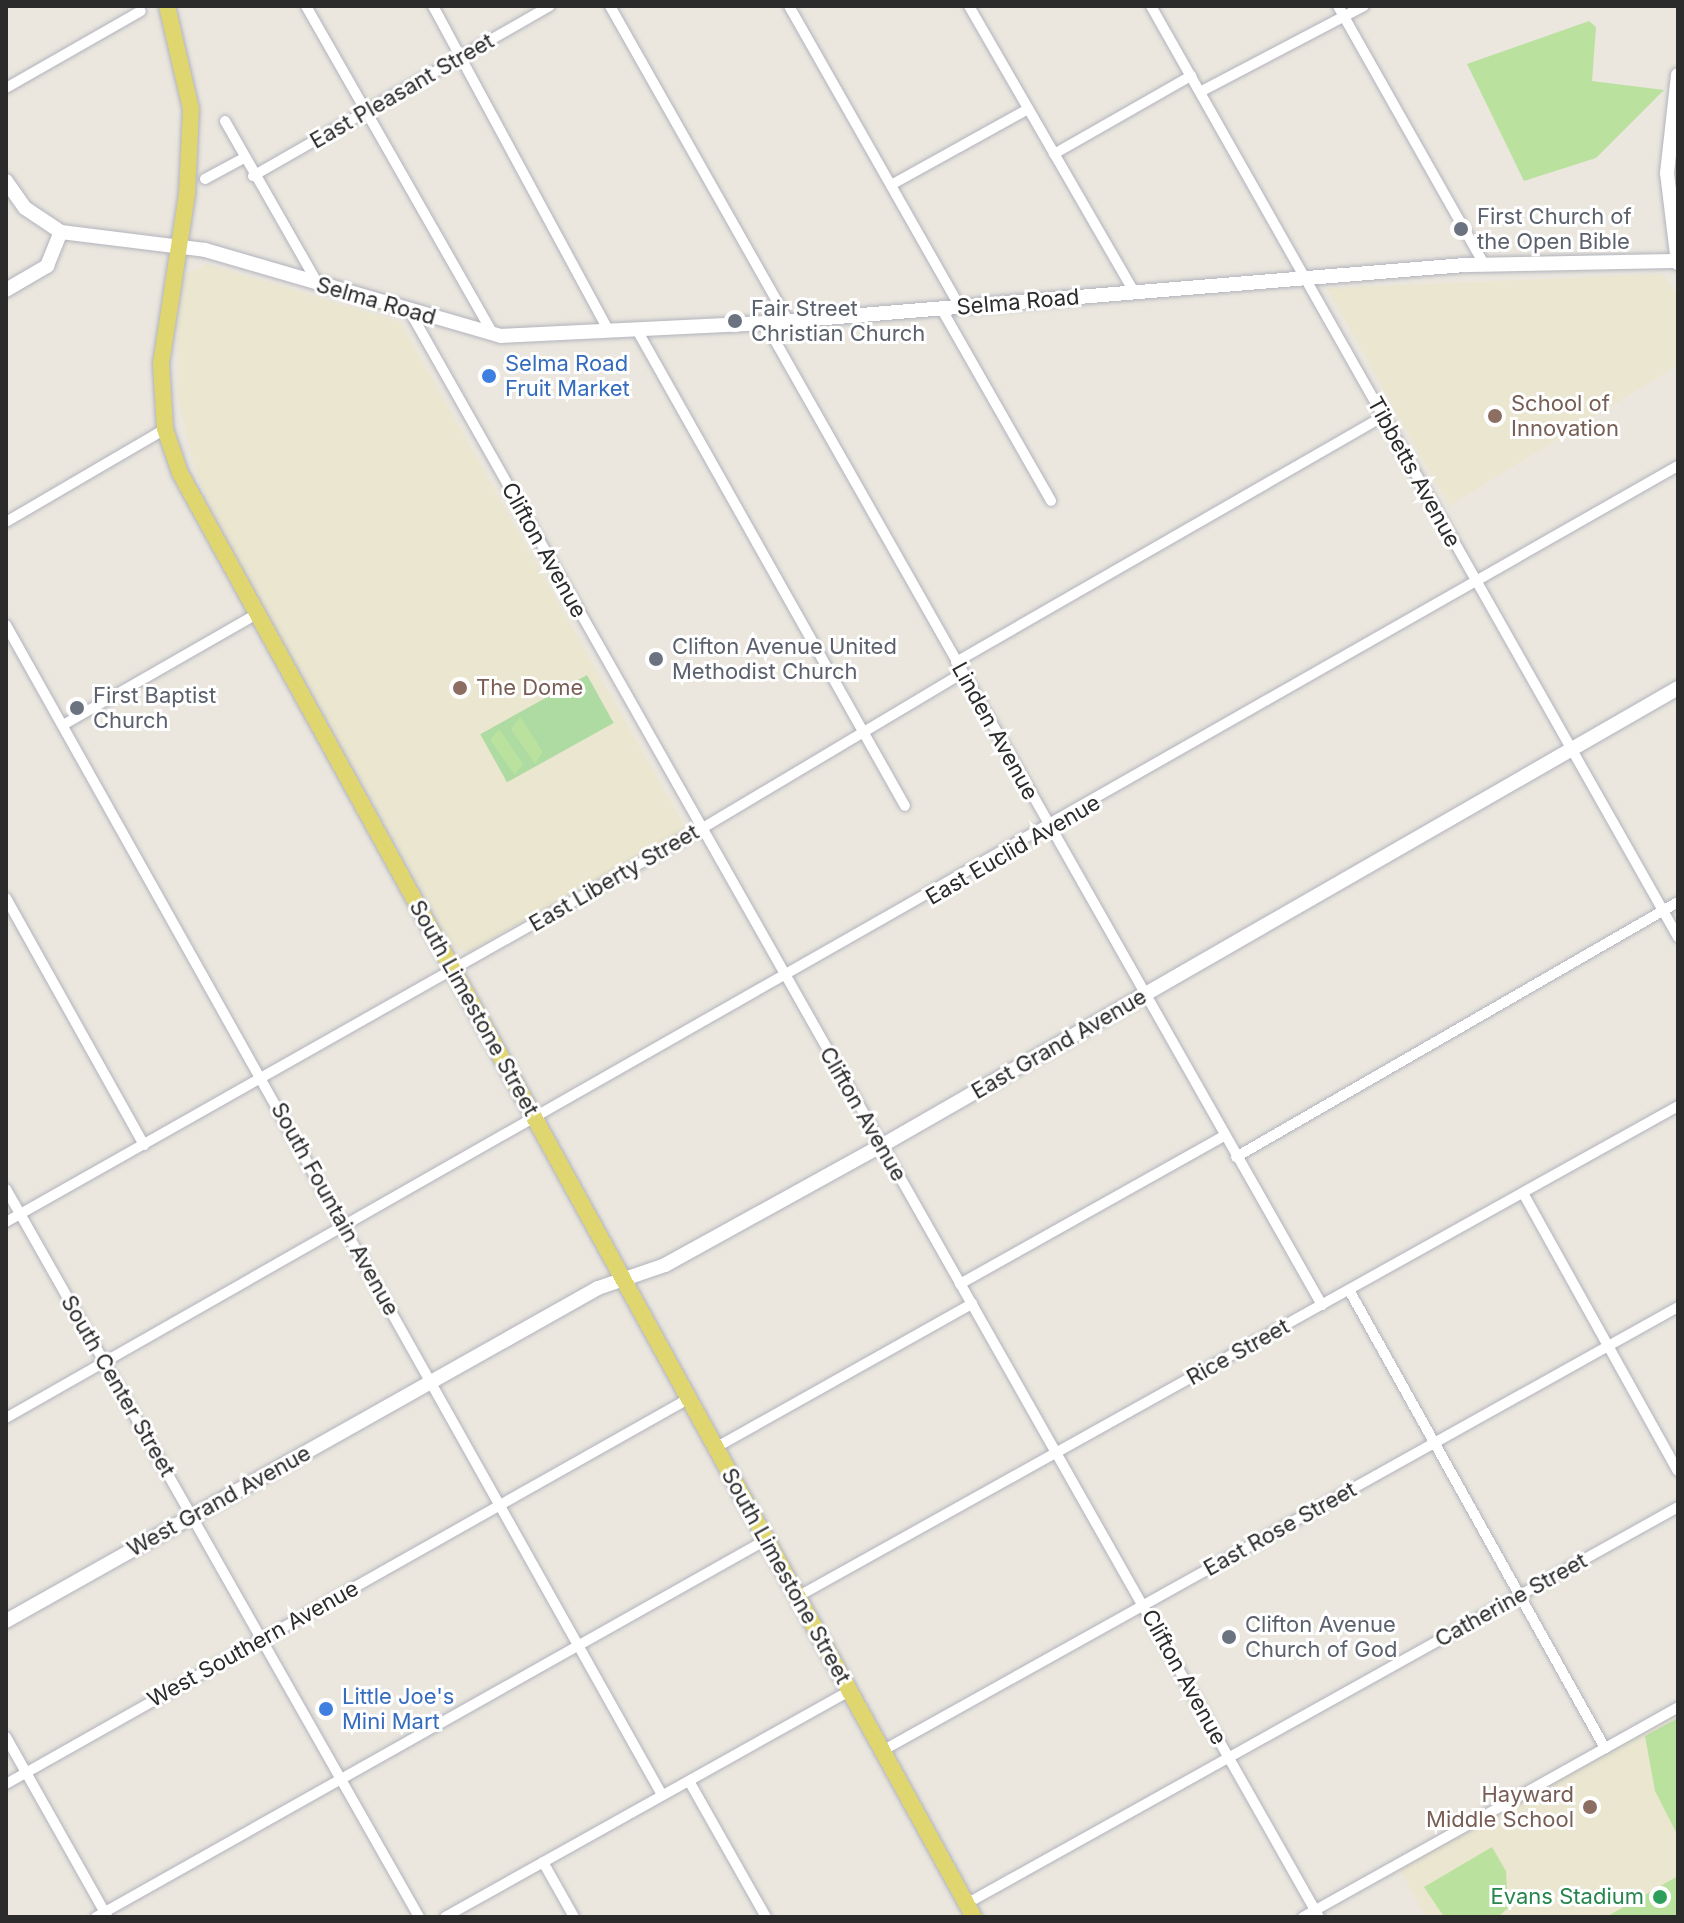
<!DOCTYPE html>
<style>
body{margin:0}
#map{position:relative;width:1684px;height:1923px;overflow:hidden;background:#ebe7df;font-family:Inter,sans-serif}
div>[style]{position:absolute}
.education>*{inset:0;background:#eae6d0}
.green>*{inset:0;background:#addba2;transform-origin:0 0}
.pitch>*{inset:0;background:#bbe19f}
.roads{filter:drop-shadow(0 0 2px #b2b3bd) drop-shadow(0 0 2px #b2b3bd)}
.street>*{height:10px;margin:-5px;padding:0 5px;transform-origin:5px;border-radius:5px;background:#fff}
.secondary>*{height:14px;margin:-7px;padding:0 7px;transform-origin:7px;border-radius:7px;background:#fff}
.primary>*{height:16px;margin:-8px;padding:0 8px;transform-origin:8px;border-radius:8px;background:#e0d66f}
.dots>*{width:22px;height:22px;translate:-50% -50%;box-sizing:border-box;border:4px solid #fff;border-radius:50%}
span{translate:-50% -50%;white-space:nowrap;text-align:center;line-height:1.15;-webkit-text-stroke:6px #fff;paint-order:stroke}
.street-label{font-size:22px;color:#2b2b2b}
.worship-label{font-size:22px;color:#5b616d}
.left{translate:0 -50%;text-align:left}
.shop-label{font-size:22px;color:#366cbe}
.education-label{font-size:22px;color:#785e54}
.right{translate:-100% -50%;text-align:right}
.leisure-label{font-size:22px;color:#27864d}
.frame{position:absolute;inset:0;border:8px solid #2b2b2b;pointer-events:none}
</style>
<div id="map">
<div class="education">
<i style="clip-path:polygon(207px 264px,400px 322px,686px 829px,468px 952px,454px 947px,233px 555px,197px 476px,177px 395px,178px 302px,185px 274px)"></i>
<i style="clip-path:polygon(1663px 274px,1678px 297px,1678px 365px,1449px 506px,1327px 288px)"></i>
<i style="clip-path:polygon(1678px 1707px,1678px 1917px,1426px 1917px,1397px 1865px)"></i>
</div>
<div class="green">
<i style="left:587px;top:675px;width:55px;height:122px;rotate:61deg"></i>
</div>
<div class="pitch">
<i style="clip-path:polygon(1589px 21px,1596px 27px,1592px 81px,1664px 90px,1596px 158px,1524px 181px,1467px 64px)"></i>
<i style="clip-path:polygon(520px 717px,543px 752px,535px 764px,511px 729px)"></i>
<i style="clip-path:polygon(499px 729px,523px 764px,515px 775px,490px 740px)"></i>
<i style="clip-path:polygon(1678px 1718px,1678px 1836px,1655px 1791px,1645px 1736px)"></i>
<i style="clip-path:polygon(1492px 1847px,1506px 1871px,1508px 1908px,1498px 1917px,1444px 1917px,1424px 1887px)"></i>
<i style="clip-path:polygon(1678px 1876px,1678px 1917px,1606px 1917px)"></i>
</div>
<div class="roads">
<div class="street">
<i style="left:306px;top:6px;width:379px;rotate:60.3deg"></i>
<i style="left:433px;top:6px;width:370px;rotate:61.6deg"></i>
<i style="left:610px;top:6px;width:362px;rotate:60.5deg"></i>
<i style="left:789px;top:6px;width:346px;rotate:60.4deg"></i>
<i style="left:969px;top:6px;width:330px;rotate:60deg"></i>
<i style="left:1151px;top:6px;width:1070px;rotate:60.49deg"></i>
<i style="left:1338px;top:6px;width:296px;rotate:60.5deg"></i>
<i style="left:6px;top:88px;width:155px;rotate:-29.7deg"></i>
<i style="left:1200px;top:92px;width:185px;rotate:-27.7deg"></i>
<i style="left:225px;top:121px;width:188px;rotate:60.3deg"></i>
<i style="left:1054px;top:154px;width:158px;rotate:-29.7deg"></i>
<i style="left:253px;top:176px;width:342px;rotate:-29.8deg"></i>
<i style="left:205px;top:179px;width:44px;rotate:-28.3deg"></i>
<i style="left:891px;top:185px;width:157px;rotate:-29deg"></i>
<i style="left:941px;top:308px;width:222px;rotate:60.3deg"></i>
<i style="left:409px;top:310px;width:1847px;rotate:60.48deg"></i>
<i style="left:765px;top:323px;width:1129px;rotate:60.44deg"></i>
<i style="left:637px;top:330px;width:546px;rotate:60.62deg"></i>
<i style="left:6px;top:522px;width:184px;rotate:-30.3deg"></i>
<i style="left:6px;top:625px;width:1341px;rotate:60.72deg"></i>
<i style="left:956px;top:662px;width:493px;rotate:-29.9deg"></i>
<i style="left:63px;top:725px;width:224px;rotate:-29.8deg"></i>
<i style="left:6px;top:898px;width:283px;rotate:60.8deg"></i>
<i style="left:1236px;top:1157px;width:510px;rotate:-29.98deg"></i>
<i style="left:6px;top:1189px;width:837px;rotate:60.43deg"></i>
<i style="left:1523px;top:1193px;width:318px;rotate:60.9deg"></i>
<i style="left:6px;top:1222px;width:798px;rotate:-29.49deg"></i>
<i style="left:701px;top:829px;width:305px;rotate:-30.8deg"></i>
<i style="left:960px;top:1284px;width:303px;rotate:-29.3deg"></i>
<i style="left:1349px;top:1290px;width:525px;rotate:60.8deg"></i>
<i style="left:6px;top:1418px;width:1924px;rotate:-29.66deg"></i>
<i style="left:715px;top:1448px;width:295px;rotate:-29.3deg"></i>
<i style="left:797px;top:1597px;width:1009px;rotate:-29.13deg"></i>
<i style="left:6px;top:1737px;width:206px;rotate:60.6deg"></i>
<i style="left:882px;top:1751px;width:911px;rotate:-29.15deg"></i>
<i style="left:689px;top:1781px;width:156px;rotate:60.5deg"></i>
<i style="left:6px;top:1784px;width:783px;rotate:-29.45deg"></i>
<i style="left:543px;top:1862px;width:63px;rotate:60.6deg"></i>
<i style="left:966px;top:1904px;width:815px;rotate:-29.14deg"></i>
<i style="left:96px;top:1917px;width:769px;rotate:-29.37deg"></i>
<i style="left:445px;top:1917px;width:463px;rotate:-29.2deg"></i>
<i style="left:1303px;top:1917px;width:430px;rotate:-29.2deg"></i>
</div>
<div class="secondary">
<i style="left:1678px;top:75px;width:99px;rotate:96.4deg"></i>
<i style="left:1667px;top:173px;width:91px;rotate:83deg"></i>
<i style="left:6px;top:181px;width:33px;rotate:55deg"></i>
<i style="left:25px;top:208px;width:43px;rotate:33.7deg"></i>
<i style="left:61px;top:232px;width:145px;rotate:7.1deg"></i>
<i style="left:205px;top:250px;width:308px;rotate:16.2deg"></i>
<i style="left:501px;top:336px;width:264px;rotate:-2.8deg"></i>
<i style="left:765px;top:323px;width:702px;rotate:-4.74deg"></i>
<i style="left:1465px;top:265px;width:213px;rotate:-1.1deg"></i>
<i style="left:6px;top:290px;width:48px;rotate:-30.3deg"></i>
<i style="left:47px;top:266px;width:37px;rotate:-68deg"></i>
<i style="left:6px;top:1621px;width:679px;rotate:-29.36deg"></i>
<i style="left:598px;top:1288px;width:71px;rotate:-18.9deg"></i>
<i style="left:665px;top:1265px;width:247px;rotate:-28.9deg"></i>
<i style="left:881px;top:1146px;width:919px;rotate:-29.88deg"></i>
</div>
<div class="primary">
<i style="left:167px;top:6px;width:106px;rotate:76.9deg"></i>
<i style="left:191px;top:109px;width:85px;rotate:92.7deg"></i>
<i style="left:187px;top:194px;width:171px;rotate:98.7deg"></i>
<i style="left:161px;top:363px;width:66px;rotate:86.5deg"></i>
<i style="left:165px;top:429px;width:46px;rotate:71.2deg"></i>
<i style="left:180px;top:473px;width:1648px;rotate:61.2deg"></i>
</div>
</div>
<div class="dots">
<i style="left:1461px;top:229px;background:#6b7280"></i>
<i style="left:735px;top:321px;background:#6b7280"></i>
<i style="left:489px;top:376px;background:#3f7fe0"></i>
<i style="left:1495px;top:416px;background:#8d6e63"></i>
<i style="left:656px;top:659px;background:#6b7280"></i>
<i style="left:460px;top:688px;background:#8d6e63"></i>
<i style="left:77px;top:708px;background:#6b7280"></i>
<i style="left:1229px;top:1637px;background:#6b7280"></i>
<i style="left:326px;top:1709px;background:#3f7fe0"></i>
<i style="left:1590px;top:1807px;background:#8d6e63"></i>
<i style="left:1660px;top:1897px;background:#2e9e5b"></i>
</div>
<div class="street-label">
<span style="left:402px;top:91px;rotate:-30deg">East Pleasant Street</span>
<span style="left:376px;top:301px;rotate:16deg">Selma Road</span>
<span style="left:1018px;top:302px;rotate:-5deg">Selma Road</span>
<span style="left:1414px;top:472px;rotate:61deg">Tibbetts Avenue</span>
<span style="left:544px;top:550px;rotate:61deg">Clifton Avenue</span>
<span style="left:995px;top:731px;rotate:61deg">Linden Avenue</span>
<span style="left:1013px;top:850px;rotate:-30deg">East Euclid Avenue</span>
<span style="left:614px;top:878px;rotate:-30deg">East Liberty Street</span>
<span style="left:474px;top:1008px;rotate:61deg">South Limestone Street</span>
<span style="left:1059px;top:1044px;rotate:-30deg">East Grand Avenue</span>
<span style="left:863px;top:1114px;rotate:60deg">Clifton Avenue</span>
<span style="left:335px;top:1209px;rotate:61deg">South Fountain Avenue</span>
<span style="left:1238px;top:1352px;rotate:-29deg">Rice Street</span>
<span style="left:118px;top:1386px;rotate:60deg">South Center Street</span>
<span style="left:219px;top:1501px;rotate:-29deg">West Grand Avenue</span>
<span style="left:1280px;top:1529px;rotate:-29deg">East Rose Street</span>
<span style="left:786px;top:1576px;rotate:61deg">South Limestone Street</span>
<span style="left:1511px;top:1600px;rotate:-29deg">Catherine Street</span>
<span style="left:253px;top:1644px;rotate:-29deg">West Southern Avenue</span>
<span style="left:1184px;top:1677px;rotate:61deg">Clifton Avenue</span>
</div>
<div class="worship-label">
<span class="left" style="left:1477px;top:229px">First Church of<br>the Open Bible</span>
<span class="left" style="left:751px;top:321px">Fair Street<br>Christian Church</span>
<span class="left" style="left:672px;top:659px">Clifton Avenue United<br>Methodist Church</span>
<span class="left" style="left:93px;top:708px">First Baptist<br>Church</span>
<span class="left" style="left:1245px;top:1637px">Clifton Avenue<br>Church of God</span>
</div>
<div class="shop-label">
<span class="left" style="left:505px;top:376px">Selma Road<br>Fruit Market</span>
<span class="left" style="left:342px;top:1709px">Little Joe's<br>Mini Mart</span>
</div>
<div class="education-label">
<span class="left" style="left:1511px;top:416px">School of<br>Innovation</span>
<span class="left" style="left:476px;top:688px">The Dome</span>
<span class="right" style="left:1574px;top:1807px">Hayward<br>Middle School</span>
</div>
<div class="leisure-label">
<span class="right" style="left:1644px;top:1897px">Evans Stadium</span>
</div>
<div class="frame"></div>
</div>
